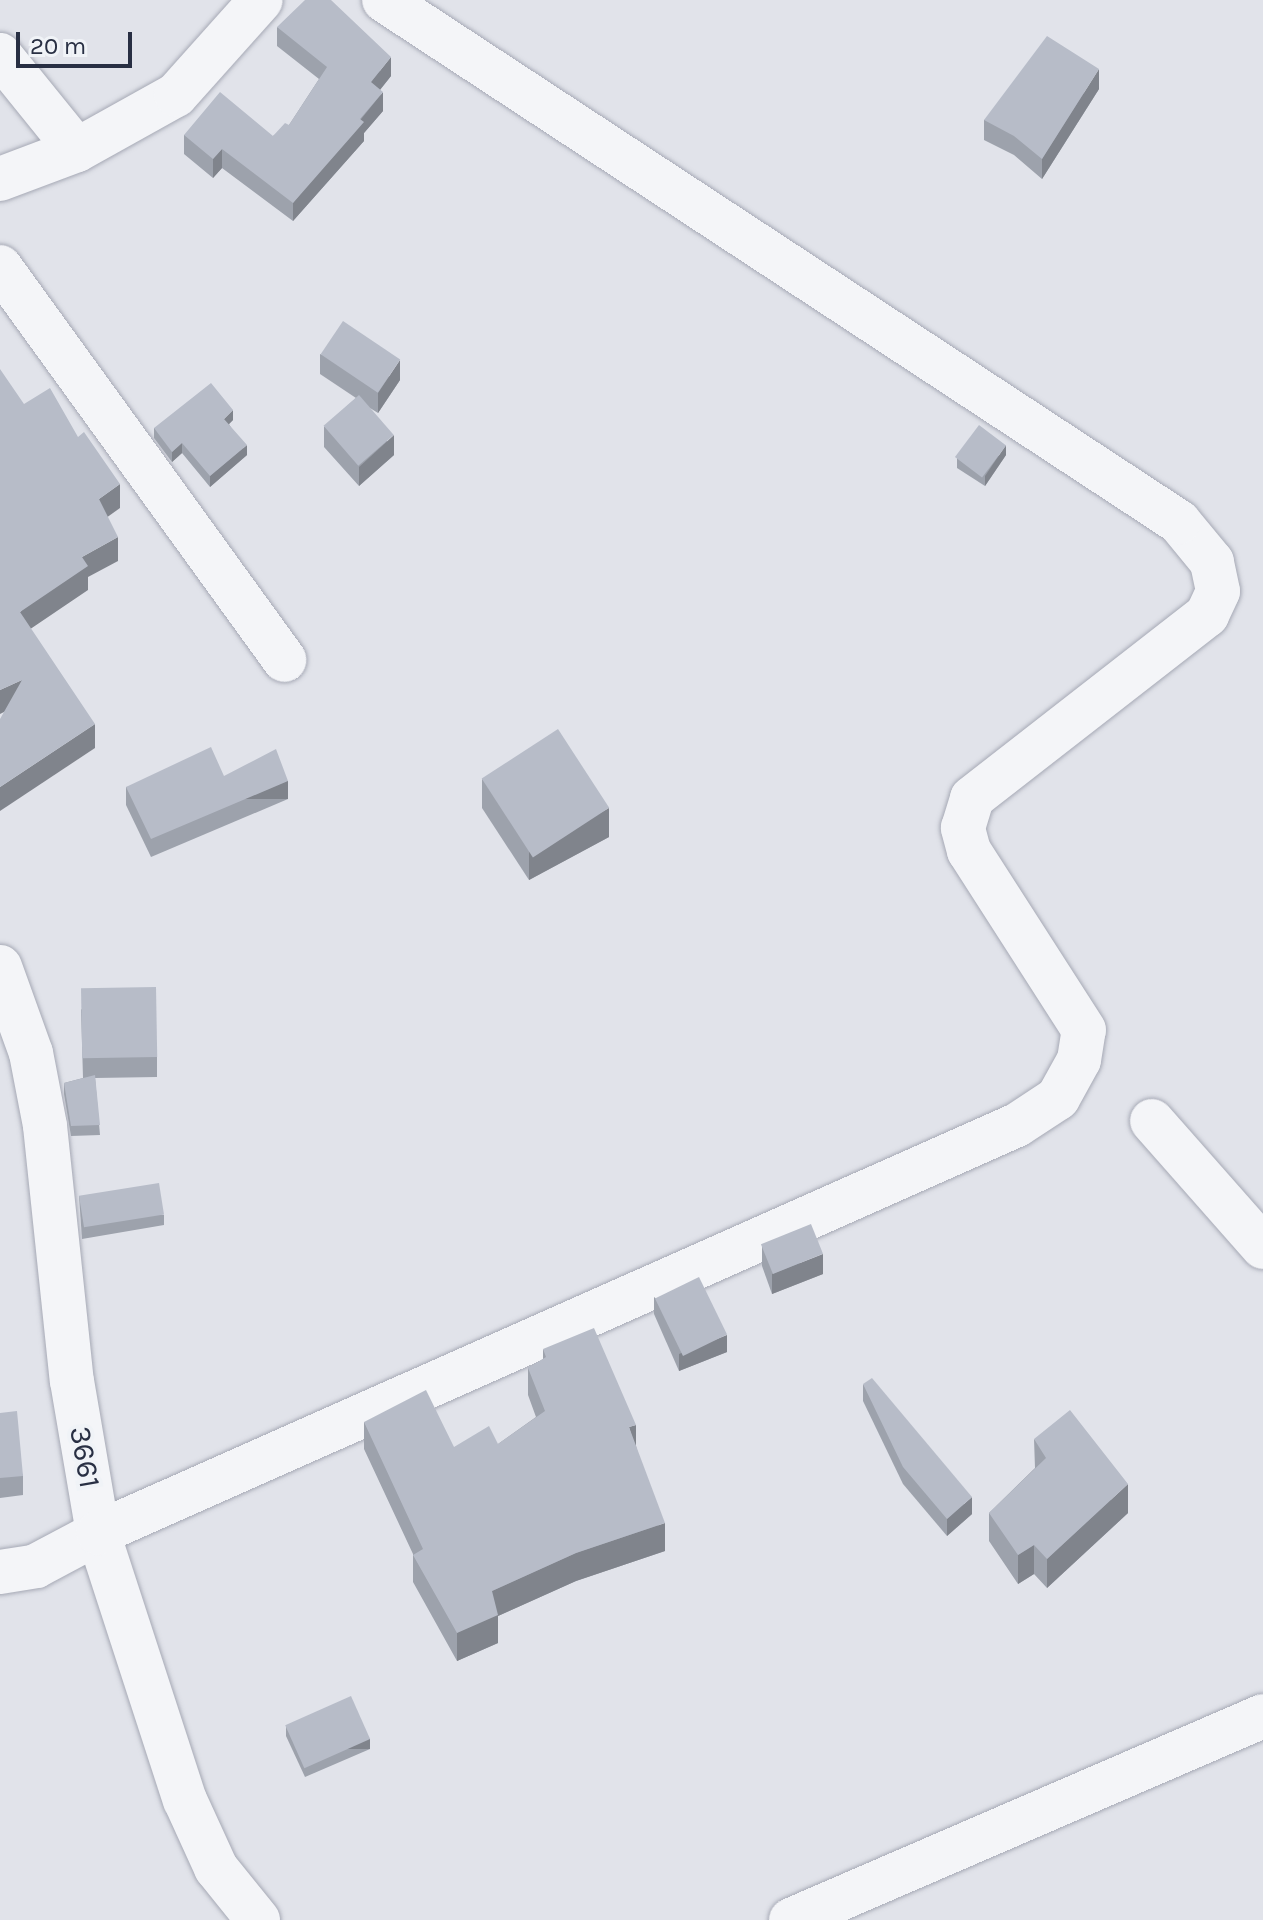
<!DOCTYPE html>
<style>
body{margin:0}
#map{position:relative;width:1263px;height:1920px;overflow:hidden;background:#e1e3ea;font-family:Karla,sans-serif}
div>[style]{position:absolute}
.roads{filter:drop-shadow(0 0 2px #a6a9b5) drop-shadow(0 0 2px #a6a9b5)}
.minor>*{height:44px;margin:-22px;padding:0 22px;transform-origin:22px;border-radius:22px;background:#f4f5f8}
.wall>*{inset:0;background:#9da2ac}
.shaded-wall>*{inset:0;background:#80848c;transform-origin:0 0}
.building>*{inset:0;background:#b7bcc8;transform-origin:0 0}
span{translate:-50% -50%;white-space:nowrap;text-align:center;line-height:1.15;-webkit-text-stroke:8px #f0f3f7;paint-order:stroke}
.street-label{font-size:30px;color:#282f43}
.scale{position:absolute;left:16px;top:32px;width:116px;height:36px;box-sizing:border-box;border:4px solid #282f43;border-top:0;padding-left:10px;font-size:24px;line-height:28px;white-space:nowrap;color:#282f43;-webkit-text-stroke:6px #f0f3f7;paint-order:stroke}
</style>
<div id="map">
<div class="roads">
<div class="minor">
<i style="left:0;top:55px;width:122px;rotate:51deg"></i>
<i style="left:0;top:179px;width:82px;rotate:-20.6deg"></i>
<i style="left:77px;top:150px;width:113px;rotate:-29.1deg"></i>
<i style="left:176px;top:95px;width:127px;rotate:-48.2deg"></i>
<i style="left:0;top:267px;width:485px;rotate:54.1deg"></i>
<i style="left:0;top:967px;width:91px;rotate:70.2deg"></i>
<i style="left:31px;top:1053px;width:74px;rotate:79.1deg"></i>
<i style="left:45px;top:1126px;width:256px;rotate:84deg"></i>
<i style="left:72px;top:1381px;width:154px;rotate:80.3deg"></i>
<i style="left:98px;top:1533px;width:281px;rotate:72deg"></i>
<i style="left:185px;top:1800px;width:75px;rotate:65.5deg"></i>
<i style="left:216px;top:1868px;width:67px;rotate:51.1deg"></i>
<i style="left:1152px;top:1121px;width:168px;rotate:48.6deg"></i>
<i style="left:0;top:1572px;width:36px;rotate:-9deg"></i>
<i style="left:36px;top:1566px;width:70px;rotate:-28deg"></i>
<i style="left:98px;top:1533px;width:1005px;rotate:-23.94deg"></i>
<i style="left:1017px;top:1125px;width:49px;rotate:-33.4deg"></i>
<i style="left:1058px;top:1098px;width:43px;rotate:-61.1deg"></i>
<i style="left:1079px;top:1060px;width:30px;rotate:-81deg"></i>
<i style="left:1084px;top:1030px;width:213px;rotate:-122.7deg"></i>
<i style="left:969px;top:851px;width:24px;rotate:-105deg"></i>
<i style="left:963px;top:828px;width:31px;rotate:-73deg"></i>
<i style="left:972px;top:798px;width:298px;rotate:-37.9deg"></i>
<i style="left:1207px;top:615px;width:26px;rotate:-65deg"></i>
<i style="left:1218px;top:591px;width:30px;rotate:-102deg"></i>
<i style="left:1212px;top:562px;width:52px;rotate:-129.5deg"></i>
<i style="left:1179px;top:522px;width:951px;rotate:-146.71deg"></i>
<i style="left:791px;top:1920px;width:514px;rotate:-23.37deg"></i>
</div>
</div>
<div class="wall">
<i style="clip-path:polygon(277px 27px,391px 76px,380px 90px,383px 111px,364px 133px,364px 141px,293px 221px,222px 168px,213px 178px,184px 154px,184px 135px,273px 136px,289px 125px,319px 79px,277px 46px)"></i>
<i style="clip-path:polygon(1099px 89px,1042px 179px,1014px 155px,984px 140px,984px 120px)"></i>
<i style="clip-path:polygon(320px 354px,400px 380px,378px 413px,370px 408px,394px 455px,359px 486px,324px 447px,324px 427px,356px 398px,320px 374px)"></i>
<i style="clip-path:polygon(233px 420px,229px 424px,247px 455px,210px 487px,182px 453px,172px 462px,154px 438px,154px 428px)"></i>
<i style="clip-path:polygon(1006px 455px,985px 486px,957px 468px,957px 458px)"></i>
<i style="clip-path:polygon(224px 776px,288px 799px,151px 857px,126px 805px,126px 787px)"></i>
<i style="clip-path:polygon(482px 779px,609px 837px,529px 880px,482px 808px)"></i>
<i style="clip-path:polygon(81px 1009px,157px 1057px,157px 1077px,95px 1078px,100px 1135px,71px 1136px,64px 1094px,64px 1083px,83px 1078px)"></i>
<i style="clip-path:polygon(79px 1196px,164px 1215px,164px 1225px,82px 1239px)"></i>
<i style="clip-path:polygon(762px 1246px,823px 1274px,772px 1294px,762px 1266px)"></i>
<i style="clip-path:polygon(654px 1297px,727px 1352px,679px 1371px,654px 1314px)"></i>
<i style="clip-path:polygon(543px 1349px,636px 1446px,665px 1551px,576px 1581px,498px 1616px,498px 1643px,457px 1661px,413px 1582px,413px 1554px,364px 1449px,364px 1422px,454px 1447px,498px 1444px,536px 1417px,528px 1395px,528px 1368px,543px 1359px)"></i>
<i style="clip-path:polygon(863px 1384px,972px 1514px,947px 1536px,903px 1484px,863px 1401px)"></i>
<i style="clip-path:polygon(0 1413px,23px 1476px,23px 1495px,0 1498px)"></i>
<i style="clip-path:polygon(1034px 1439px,1128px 1513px,1047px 1588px,1034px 1574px,1018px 1584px,989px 1541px,989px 1513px,1035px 1468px)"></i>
<i style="clip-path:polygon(286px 1726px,370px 1749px,305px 1777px,286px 1736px)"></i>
</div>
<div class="shaded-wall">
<i style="clip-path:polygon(391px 57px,391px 76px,371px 101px,371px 82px)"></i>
<i style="clip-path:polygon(1099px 69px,1099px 89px,1042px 179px,1042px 159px)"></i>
<i style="clip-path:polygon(383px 92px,383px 111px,364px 133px,364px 141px,293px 221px,293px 203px)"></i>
<i style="clip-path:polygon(222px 149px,222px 168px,213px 178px,213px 159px)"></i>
<i style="clip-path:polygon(400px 360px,400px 380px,378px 413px,378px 393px)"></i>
<i style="clip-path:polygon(233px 410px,233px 420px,224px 429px,224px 419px)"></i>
<i style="clip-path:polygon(394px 435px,394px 455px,359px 486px,359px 467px)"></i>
<i style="clip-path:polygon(182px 443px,182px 453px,172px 462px,172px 452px)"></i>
<i style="clip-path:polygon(247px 445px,247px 455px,210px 487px,210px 476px)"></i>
<i style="clip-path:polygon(1006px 445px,1006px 455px,985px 486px,985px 476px)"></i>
<i style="clip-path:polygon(120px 484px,120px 508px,99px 523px,99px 499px)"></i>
<i style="clip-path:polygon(118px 537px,118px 561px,88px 577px,88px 590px,20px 636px,20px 612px,82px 557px)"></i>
<i style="clip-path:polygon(22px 680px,22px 703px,0 714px,0 690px)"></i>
<i style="clip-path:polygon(95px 724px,95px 748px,0 811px,0 787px)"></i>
<i style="left:288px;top:781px;width:18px;height:149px;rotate:90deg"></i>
<i style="clip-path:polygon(609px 808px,609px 837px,529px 880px,529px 852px)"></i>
<i style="clip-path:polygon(823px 1254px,823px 1274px,772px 1294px,772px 1274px)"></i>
<i style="clip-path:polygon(727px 1335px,727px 1352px,679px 1371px,679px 1354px)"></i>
<i style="clip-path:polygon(636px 1425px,636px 1452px,629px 1427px)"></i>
<i style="clip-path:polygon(1128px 1484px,1128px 1513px,1047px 1588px,1047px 1559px)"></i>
<i style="clip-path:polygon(972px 1497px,972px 1514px,947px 1536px,947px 1519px)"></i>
<i style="clip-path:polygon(665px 1523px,665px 1551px,576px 1581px,498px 1616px,498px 1643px,457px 1661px,457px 1633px,492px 1591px,576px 1553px)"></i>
<i style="clip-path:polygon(1034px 1545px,1034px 1574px,1018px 1584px,1018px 1555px)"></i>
<i style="left:370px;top:1739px;width:10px;height:71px;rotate:90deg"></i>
</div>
<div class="building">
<i style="clip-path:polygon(305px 0,331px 0,391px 57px,371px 82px,383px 92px,360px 119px,364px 122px,293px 203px,222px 149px,213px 159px,184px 135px,220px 92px,273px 136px,285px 123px,289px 125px,327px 67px,277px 27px)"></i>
<i style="clip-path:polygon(1047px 36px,1099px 69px,1042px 159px,1014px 136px,984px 120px)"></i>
<i style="left:343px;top:321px;width:69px;height:40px;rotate:34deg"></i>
<i style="clip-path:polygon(0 369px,24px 404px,50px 388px,78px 437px,84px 432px,120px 484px,99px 499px,118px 537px,82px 557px,88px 566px,20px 612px,95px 724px,0 787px,0 719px,22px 680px,0 690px)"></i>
<i style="clip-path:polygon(211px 383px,233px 410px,224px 419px,247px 445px,210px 476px,182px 443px,172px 452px,154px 428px)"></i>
<i style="left:359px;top:395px;width:53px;height:47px;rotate:49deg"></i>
<i style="left:979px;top:425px;width:34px;height:40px;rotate:37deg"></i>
<i style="left:558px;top:729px;width:94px;height:91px;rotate:57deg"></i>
<i style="clip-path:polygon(211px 747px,224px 776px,276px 749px,288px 781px,151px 839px,126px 787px)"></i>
<i style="left:156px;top:987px;width:70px;height:75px;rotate:89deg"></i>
<i style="clip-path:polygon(95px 1075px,100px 1125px,71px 1126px,64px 1083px)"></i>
<i style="left:159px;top:1183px;width:32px;height:81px;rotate:81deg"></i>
<i style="left:811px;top:1224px;width:32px;height:54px;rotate:68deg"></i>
<i style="left:699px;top:1277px;width:64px;height:49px;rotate:64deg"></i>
<i style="clip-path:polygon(594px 1328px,636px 1425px,629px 1427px,665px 1523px,576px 1553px,492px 1591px,498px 1615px,457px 1633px,413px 1555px,423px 1549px,364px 1422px,426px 1390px,454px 1447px,489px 1426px,498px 1444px,545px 1411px,528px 1368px,546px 1357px,543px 1349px)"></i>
<i style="clip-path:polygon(872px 1378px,972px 1497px,947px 1519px,903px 1467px,863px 1384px)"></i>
<i style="clip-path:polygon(1070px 1410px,1128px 1484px,1047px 1559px,1034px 1545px,1018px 1555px,989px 1513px,1046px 1458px,1034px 1439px)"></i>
<i style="clip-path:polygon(17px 1411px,23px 1476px,0 1478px,0 1413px)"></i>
<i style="left:351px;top:1696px;width:47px;height:72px;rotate:66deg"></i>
</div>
<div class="street-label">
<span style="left:85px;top:1457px;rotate:80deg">3661</span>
</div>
<div class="scale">20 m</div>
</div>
